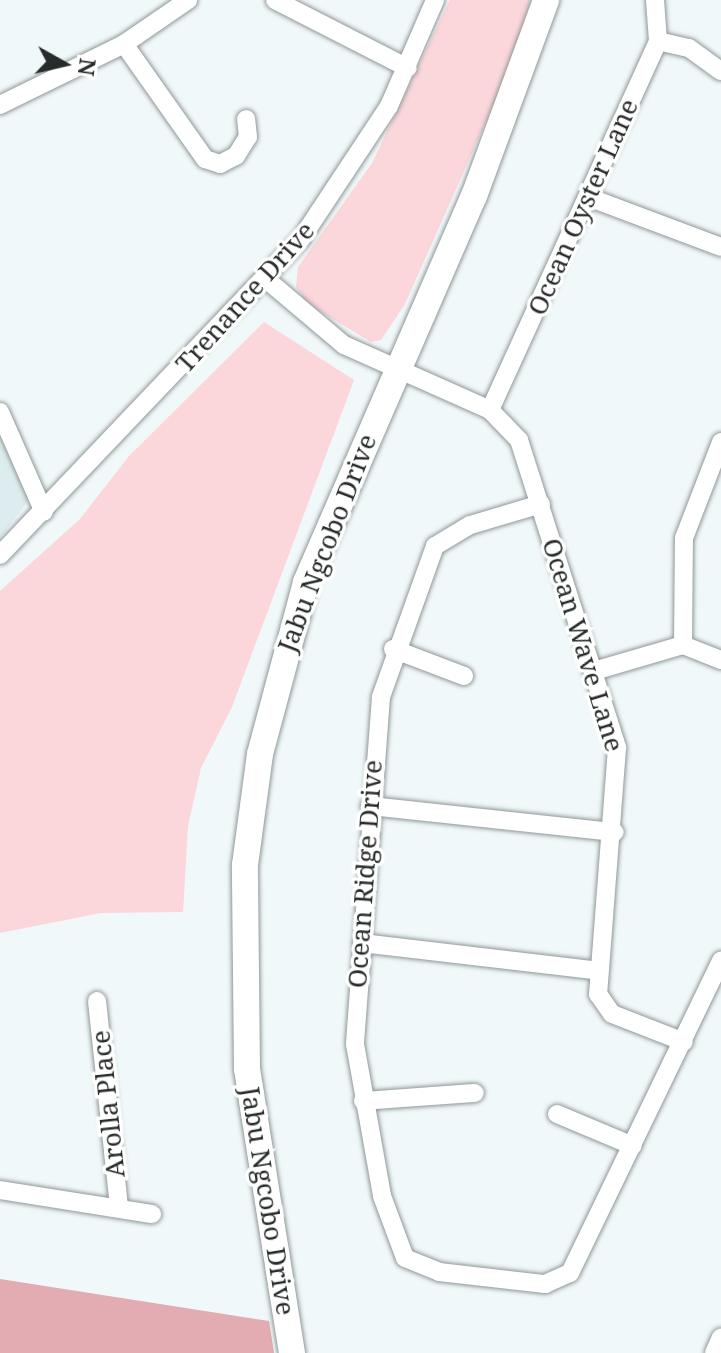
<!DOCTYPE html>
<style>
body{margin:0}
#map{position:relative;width:721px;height:1353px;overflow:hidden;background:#f1f8f9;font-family:"Noto Serif",serif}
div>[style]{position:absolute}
.built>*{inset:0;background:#ddedef}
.green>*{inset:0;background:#fbd6da}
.forest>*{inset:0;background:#e3abb2}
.roads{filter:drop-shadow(0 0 2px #909798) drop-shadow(0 0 2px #909798)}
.street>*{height:18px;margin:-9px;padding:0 9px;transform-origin:9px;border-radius:9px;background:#fff}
.secondary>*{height:26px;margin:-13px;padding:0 13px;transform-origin:13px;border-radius:13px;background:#fff}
span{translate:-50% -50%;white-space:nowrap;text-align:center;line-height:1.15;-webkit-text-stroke:7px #fff;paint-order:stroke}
.street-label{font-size:26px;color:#282b2b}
.north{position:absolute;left:24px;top:24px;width:80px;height:80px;-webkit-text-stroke:6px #fff;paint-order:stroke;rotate:98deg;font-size:22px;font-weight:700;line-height:32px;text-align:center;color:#282b2b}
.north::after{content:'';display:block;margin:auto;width:28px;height:36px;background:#282b2b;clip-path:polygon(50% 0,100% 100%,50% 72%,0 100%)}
</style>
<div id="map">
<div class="built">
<i style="clip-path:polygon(0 430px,29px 500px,0 538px)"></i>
</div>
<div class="green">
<i style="clip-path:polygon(450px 0,531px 0,512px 63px,405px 304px,381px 340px,371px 342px,308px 304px,296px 287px,298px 267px,372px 163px)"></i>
<i style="clip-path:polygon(264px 322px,354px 380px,232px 707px,201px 768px,188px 826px,183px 912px,101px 913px,0 933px,0 591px,80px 519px,129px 456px)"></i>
</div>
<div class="forest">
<i style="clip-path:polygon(0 1279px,269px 1321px,274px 1353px,0 1353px)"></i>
</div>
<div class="roads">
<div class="street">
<i style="left:275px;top:0;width:149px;rotate:27.1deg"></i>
<i style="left:658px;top:41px;width:32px;rotate:13deg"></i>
<i style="left:689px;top:48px;width:39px;rotate:36deg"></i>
<i style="left:124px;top:44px;width:141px;rotate:54.8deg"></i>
<i style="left:205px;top:159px;width:16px;rotate:18deg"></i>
<i style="left:220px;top:164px;width:18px;rotate:-27deg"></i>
<i style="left:236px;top:156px;width:22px;rotate:-58deg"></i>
<i style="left:248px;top:137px;width:18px;rotate:-96deg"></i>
<i style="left:0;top:105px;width:138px;rotate:-26.2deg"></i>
<i style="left:124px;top:44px;width:78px;rotate:-34.5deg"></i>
<i style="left:588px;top:197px;width:142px;rotate:20.6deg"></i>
<i style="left:267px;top:280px;width:101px;rotate:40.2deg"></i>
<i style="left:344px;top:345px;width:160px;rotate:24deg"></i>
<i style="left:490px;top:410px;width:42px;rotate:46deg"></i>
<i style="left:519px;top:440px;width:323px;rotate:72.3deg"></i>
<i style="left:617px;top:748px;width:247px;rotate:94.4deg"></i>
<i style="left:598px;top:994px;width:24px;rotate:55deg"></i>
<i style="left:612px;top:1014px;width:77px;rotate:21.3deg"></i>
<i style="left:490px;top:410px;width:405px;rotate:-65.5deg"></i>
<i style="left:658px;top:41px;width:41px;rotate:-94.2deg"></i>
<i style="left:0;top:412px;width:109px;rotate:66.3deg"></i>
<i style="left:541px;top:504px;width:74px;rotate:163.5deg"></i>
<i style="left:470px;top:525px;width:41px;rotate:149deg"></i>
<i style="left:435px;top:546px;width:160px;rotate:109.7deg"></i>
<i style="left:381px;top:697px;width:348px;rotate:94.3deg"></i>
<i style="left:355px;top:1044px;width:154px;rotate:79.9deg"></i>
<i style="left:382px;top:1196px;width:66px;rotate:69.6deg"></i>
<i style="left:405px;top:1258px;width:37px;rotate:22deg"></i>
<i style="left:439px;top:1272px;width:107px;rotate:6.5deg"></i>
<i style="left:545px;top:1284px;width:27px;rotate:-24deg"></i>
<i style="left:570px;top:1273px;width:347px;rotate:-64.2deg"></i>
<i style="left:0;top:555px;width:436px;rotate:-46.4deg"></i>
<i style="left:301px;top:239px;width:159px;rotate:-56.5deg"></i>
<i style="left:389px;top:106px;width:116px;rotate:-66.5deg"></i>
<i style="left:683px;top:645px;width:107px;rotate:-89.5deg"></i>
<i style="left:684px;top:538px;width:103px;rotate:-68.9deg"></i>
<i style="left:393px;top:649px;width:76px;rotate:20.8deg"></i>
<i style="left:594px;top:671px;width:93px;rotate:-16.3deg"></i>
<i style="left:683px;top:645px;width:41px;rotate:21.5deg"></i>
<i style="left:370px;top:806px;width:246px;rotate:6.1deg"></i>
<i style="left:362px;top:943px;width:239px;rotate:6.7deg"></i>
<i style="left:97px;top:1001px;width:206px;rotate:83.9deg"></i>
<i style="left:363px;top:1101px;width:112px;rotate:-4.1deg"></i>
<i style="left:557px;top:1114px;width:82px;rotate:22.8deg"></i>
<i style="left:0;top:1190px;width:154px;rotate:9deg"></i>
<i style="left:714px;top:1353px;width:17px;rotate:-66deg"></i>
</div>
<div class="secondary">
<i style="left:292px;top:1353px;width:288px;rotate:-99deg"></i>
<i style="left:247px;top:1069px;width:204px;rotate:-90.6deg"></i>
<i style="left:245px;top:865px;width:112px;rotate:-82.3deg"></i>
<i style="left:260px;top:754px;width:178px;rotate:-75deg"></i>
<i style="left:306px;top:582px;width:421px;rotate:-66.5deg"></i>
<i style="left:474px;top:196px;width:209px;rotate:-69.8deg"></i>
</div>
</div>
<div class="street-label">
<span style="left:583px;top:207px;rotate:-66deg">Ocean Oyster Lane</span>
<span style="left:245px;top:297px;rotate:-48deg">Trenance Drive</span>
<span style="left:327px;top:543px;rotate:-69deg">Jabu Ngcobo Drive</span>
<span style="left:583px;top:645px;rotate:73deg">Ocean Wave Lane</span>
<span style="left:365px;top:874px;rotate:-86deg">Ocean Ridge Drive</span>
<span style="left:108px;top:1104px;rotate:-96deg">Arolla Place</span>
<span style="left:268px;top:1201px;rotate:81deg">Jabu Ngcobo Drive</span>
</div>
<div class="north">N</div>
</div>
